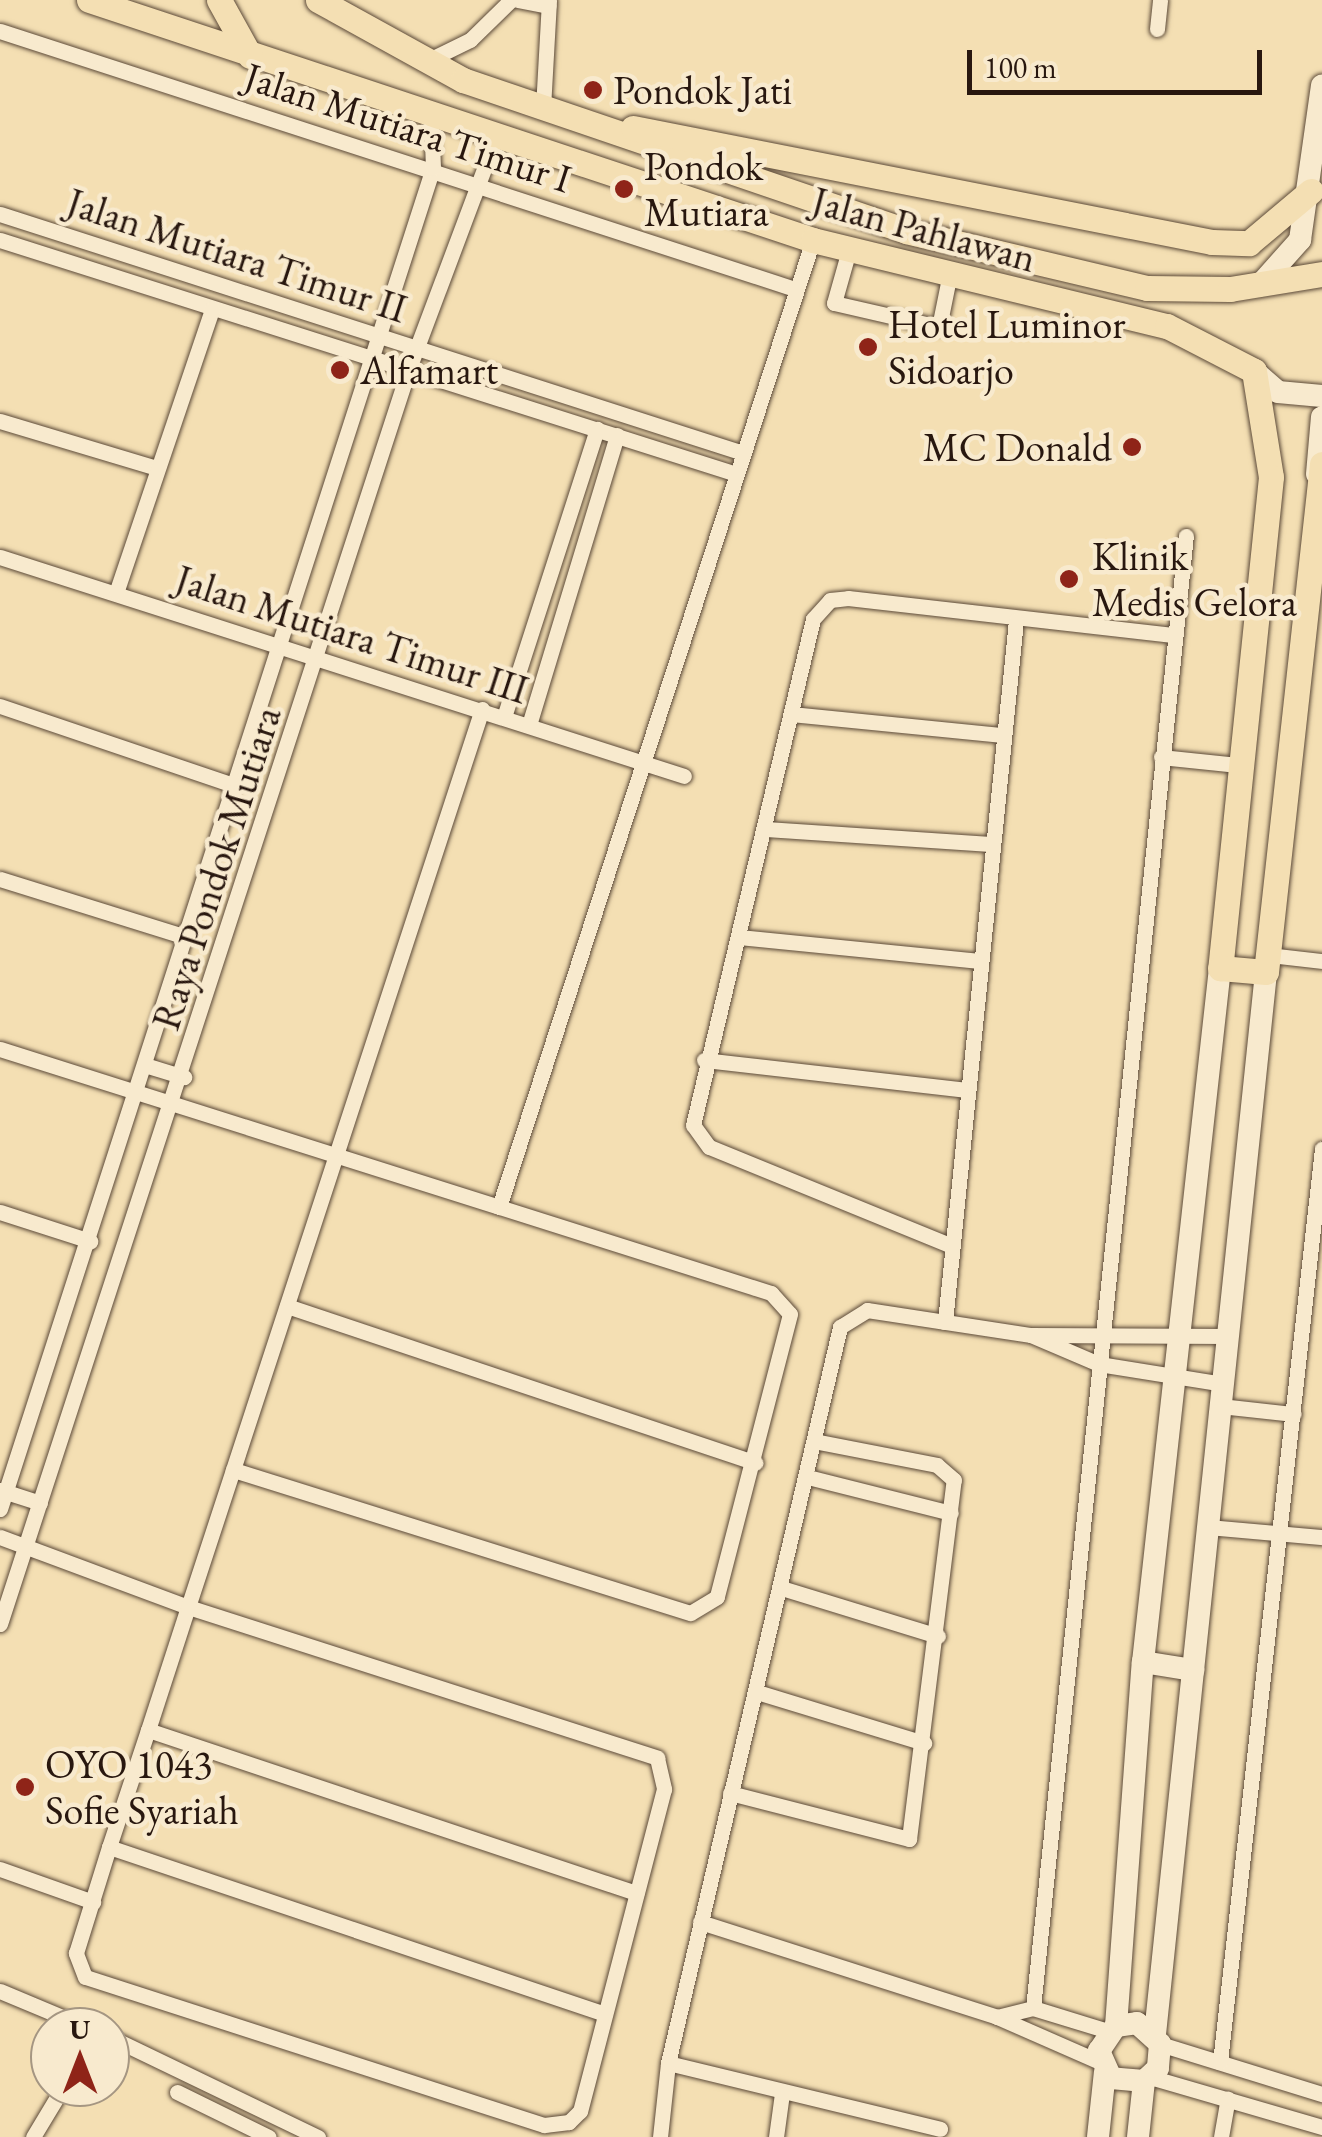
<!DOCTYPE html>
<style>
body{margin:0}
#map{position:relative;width:1322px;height:2137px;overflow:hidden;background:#f4dfb3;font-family:"EB Garamond",serif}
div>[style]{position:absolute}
.roads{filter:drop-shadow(0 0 2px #5b4938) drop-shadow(0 0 2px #5b4938)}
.street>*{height:15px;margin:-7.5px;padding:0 7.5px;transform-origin:7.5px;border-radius:7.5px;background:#f8eace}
.secondary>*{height:22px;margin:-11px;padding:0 11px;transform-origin:11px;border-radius:11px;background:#f8eace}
.primary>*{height:25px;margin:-12.5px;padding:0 12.5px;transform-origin:12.5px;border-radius:12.5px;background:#f4dfb3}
.dots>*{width:28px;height:28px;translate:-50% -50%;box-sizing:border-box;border:5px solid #f8eace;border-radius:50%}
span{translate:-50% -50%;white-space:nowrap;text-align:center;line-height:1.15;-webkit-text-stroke:9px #f8eace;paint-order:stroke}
.poi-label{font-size:40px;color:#28170f}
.left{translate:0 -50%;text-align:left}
.right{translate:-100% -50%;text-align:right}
.street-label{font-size:40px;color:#28170f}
.north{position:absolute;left:30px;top:2007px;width:100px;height:100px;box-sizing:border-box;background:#f8eace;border:2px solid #a59682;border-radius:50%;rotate:0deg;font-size:28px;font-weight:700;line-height:40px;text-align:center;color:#28170f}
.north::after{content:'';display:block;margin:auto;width:35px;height:45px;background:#8f2418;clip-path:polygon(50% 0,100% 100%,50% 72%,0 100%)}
.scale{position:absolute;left:967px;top:50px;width:295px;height:45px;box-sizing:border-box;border:5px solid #28170f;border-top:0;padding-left:12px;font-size:30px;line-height:35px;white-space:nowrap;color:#28170f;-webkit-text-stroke:8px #f8eace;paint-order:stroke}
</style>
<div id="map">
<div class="roads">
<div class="street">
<i style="left:518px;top:0;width:31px;rotate:11deg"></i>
<i style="left:1157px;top:29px;width:29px;rotate:-84deg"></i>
<i style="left:0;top:31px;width:836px;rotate:17.98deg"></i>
<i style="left:429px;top:60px;width:46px;rotate:-26deg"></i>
<i style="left:470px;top:40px;width:57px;rotate:-44.3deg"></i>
<i style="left:543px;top:108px;width:108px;rotate:-86.8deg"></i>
<i style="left:0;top:214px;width:777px;rotate:17.83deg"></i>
<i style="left:0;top:240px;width:769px;rotate:17.63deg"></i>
<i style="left:849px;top:250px;width:55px;rotate:105.8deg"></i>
<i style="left:834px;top:303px;width:108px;rotate:12.9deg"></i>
<i style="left:939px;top:327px;width:50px;rotate:-78.5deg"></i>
<i style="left:0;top:421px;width:164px;rotate:16.7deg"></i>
<i style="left:0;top:557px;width:718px;rotate:17.75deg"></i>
<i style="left:116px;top:593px;width:300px;rotate:-71.3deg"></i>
<i style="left:0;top:706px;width:249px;rotate:18.7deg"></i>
<i style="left:791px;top:714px;width:213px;rotate:5.7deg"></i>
<i style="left:504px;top:717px;width:303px;rotate:-72.1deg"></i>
<i style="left:529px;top:725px;width:303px;rotate:-73.1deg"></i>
<i style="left:1161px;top:757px;width:77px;rotate:5.9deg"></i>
<i style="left:766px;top:829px;width:225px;rotate:3.8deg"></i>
<i style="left:0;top:879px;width:195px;rotate:17.3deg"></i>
<i style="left:739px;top:937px;width:242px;rotate:5.7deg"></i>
<i style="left:1269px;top:955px;width:53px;rotate:6.5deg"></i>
<i style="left:0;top:1049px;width:809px;rotate:17.56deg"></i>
<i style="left:771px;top:1293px;width:28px;rotate:48deg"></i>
<i style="left:790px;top:1314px;width:292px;rotate:104.5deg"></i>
<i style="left:717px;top:1597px;width:31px;rotate:149deg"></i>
<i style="left:690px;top:1613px;width:479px;rotate:-162.6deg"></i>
<i style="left:704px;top:1060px;width:264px;rotate:6.5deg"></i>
<i style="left:148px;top:1066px;width:38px;rotate:17deg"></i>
<i style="left:499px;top:1207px;width:1017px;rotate:-72.01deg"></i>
<i style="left:0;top:1212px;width:95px;rotate:17.9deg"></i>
<i style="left:952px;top:1246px;width:262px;rotate:-157.8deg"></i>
<i style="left:709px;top:1147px;width:27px;rotate:-126deg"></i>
<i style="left:693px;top:1125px;width:520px;rotate:-76.66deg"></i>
<i style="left:813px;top:619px;width:25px;rotate:-48deg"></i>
<i style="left:830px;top:600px;width:18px;rotate:-6deg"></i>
<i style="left:848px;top:598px;width:327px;rotate:6.5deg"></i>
<i style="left:287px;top:1306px;width:494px;rotate:18.5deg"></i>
<i style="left:945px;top:1322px;width:705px;rotate:-84.22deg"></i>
<i style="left:1031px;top:1335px;width:74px;rotate:23.1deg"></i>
<i style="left:1099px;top:1364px;width:127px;rotate:9.1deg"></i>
<i style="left:1221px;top:1406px;width:73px;rotate:6.3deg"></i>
<i style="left:812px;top:1478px;width:143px;rotate:14.1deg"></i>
<i style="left:0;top:1490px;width:42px;rotate:18deg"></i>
<i style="left:0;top:1509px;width:1409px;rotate:-72.11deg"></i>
<i style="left:433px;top:168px;width:53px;rotate:-92.2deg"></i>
<i style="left:1207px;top:1527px;width:115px;rotate:5deg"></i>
<i style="left:0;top:1537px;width:201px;rotate:20.4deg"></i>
<i style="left:188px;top:1607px;width:493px;rotate:17.8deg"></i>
<i style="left:657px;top:1758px;width:32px;rotate:77deg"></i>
<i style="left:664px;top:1789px;width:333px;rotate:104.6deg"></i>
<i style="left:580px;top:2111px;width:16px;rotate:135deg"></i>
<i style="left:569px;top:2122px;width:25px;rotate:173deg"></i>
<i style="left:544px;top:2125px;width:482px;rotate:-162.1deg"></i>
<i style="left:85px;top:1977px;width:26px;rotate:-111deg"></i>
<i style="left:76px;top:1953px;width:111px;rotate:-72.7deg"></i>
<i style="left:109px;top:1847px;width:123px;rotate:-71.6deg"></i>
<i style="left:148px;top:1730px;width:129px;rotate:-72deg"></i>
<i style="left:188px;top:1607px;width:945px;rotate:-71.87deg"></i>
<i style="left:785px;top:1589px;width:160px;rotate:17.1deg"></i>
<i style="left:0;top:1624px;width:1318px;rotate:-71.96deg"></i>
<i style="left:408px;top:371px;width:253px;rotate:-69.4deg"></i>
<i style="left:757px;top:1692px;width:175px;rotate:17deg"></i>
<i style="left:148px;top:1730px;width:515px;rotate:18.47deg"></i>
<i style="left:730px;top:1793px;width:185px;rotate:14.4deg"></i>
<i style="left:909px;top:1839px;width:362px;rotate:-82.9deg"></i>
<i style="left:954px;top:1480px;width:23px;rotate:-139deg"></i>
<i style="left:937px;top:1465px;width:120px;rotate:-169deg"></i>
<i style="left:109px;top:1847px;width:523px;rotate:18.61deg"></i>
<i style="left:0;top:1869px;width:99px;rotate:19.5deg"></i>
<i style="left:700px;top:1922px;width:312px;rotate:17.7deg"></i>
<i style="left:997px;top:2017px;width:112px;rotate:23.6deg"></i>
<i style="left:0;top:1991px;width:93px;rotate:22.7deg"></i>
<i style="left:1033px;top:2008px;width:1480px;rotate:-84.07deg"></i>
<i style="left:997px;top:2017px;width:37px;rotate:-14deg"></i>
<i style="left:1033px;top:2008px;width:78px;rotate:17deg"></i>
<i style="left:110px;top:2037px;width:231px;rotate:25.7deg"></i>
<i style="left:1160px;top:2044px;width:170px;rotate:17.2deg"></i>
<i style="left:1220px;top:2062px;width:919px;rotate:-83.63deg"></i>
<i style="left:668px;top:2063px;width:280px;rotate:13.6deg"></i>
<i style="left:1150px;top:2077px;width:179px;rotate:16.2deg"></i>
<i style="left:177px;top:2092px;width:102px;rotate:26.1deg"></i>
<i style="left:33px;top:2137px;width:58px;rotate:-59deg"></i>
<i style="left:660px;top:2137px;width:74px;rotate:-83.8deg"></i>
<i style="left:668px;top:2063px;width:756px;rotate:-76.85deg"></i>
<i style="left:840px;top:1327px;width:32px;rotate:-32deg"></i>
<i style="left:867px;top:1310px;width:166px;rotate:8.7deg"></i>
<i style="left:1031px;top:1335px;width:197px;rotate:0.3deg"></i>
<i style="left:776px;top:2137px;width:44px;rotate:-82.2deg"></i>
<i style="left:1221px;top:2137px;width:39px;rotate:-80deg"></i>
</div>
<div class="secondary">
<i style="left:1259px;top:286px;width:62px;rotate:-48.3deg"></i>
<i style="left:1300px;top:240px;width:156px;rotate:-81.9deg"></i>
<i style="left:1254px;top:371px;width:32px;rotate:41deg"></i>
<i style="left:1278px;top:392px;width:44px;rotate:5.2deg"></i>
<i style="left:1317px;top:474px;width:57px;rotate:-85deg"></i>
<i style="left:1143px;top:1662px;width:51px;rotate:9.1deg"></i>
<i style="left:1116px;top:2026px;width:21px;rotate:-8deg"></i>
<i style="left:1137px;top:2023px;width:31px;rotate:42deg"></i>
<i style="left:1160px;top:2044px;width:24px;rotate:95deg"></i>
<i style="left:1158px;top:2068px;width:19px;rotate:137deg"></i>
<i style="left:1144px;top:2081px;width:33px;rotate:-175deg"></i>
<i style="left:1111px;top:2078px;width:30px;rotate:-114deg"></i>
<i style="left:1099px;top:2051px;width:30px;rotate:-56deg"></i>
<i style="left:1116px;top:2026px;width:365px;rotate:-85.8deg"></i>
<i style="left:1143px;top:1662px;width:698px;rotate:-83.67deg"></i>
<i style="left:1155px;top:2034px;width:1068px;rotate:-84.03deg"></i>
<i style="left:1098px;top:2137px;width:65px;rotate:-83.9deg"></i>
<i style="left:1138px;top:2137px;width:56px;rotate:-83.9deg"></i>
</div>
<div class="primary">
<i style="left:89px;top:0;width:763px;rotate:18.34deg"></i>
<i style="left:813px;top:240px;width:364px;rotate:13.7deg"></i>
<i style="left:1167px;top:326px;width:98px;rotate:27.3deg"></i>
<i style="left:1254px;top:371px;width:107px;rotate:80.9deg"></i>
<i style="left:1271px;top:477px;width:494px;rotate:95.9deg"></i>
<i style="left:1220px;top:968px;width:46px;rotate:5deg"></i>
<i style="left:1266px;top:972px;width:511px;rotate:-83.71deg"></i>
<i style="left:219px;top:0;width:64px;rotate:61deg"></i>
<i style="left:318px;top:0;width:166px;rotate:28.9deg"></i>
<i style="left:463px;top:80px;width:468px;rotate:18.8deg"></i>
<i style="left:906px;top:231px;width:248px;rotate:13.3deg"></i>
<i style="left:1147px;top:288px;width:83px;rotate:0.7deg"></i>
<i style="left:1230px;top:289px;width:93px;rotate:-9.3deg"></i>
<i style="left:633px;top:128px;width:590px;rotate:11.14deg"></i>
<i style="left:1212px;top:242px;width:37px;rotate:2deg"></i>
<i style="left:1249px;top:243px;width:81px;rotate:-40deg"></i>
</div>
</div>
<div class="dots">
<i style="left:593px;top:90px;background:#8f2418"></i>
<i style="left:624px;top:189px;background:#8f2418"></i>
<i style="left:868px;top:347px;background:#8f2418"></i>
<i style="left:340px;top:370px;background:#8f2418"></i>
<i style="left:1132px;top:447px;background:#8f2418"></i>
<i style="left:1069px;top:579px;background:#8f2418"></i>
<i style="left:25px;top:1787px;background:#8f2418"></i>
</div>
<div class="poi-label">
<span class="left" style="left:613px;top:90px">Pondok Jati</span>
<span class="left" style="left:644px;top:189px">Pondok<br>Mutiara</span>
<span class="left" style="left:888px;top:347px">Hotel Luminor<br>Sidoarjo</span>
<span class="left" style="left:360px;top:370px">Alfamart</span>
<span class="right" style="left:1112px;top:447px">MC Donald</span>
<span class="left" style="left:1092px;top:579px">Klinik<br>Medis Gelora</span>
<span class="left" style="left:45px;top:1787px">OYO 1043<br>Sofie Syariah</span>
</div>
<div class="street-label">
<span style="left:408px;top:127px;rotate:18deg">Jalan Mutiara Timur I</span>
<span style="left:924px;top:229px;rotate:15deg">Jalan Pahlawan</span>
<span style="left:237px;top:255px;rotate:18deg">Jalan Mutiara Timur II</span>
<span style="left:352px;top:634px;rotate:18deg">Jalan Mutiara Timur III</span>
<span style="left:216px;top:868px;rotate:-72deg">Raya Pondok Mutiara</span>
</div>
<div class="north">U</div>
<div class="scale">100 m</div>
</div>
